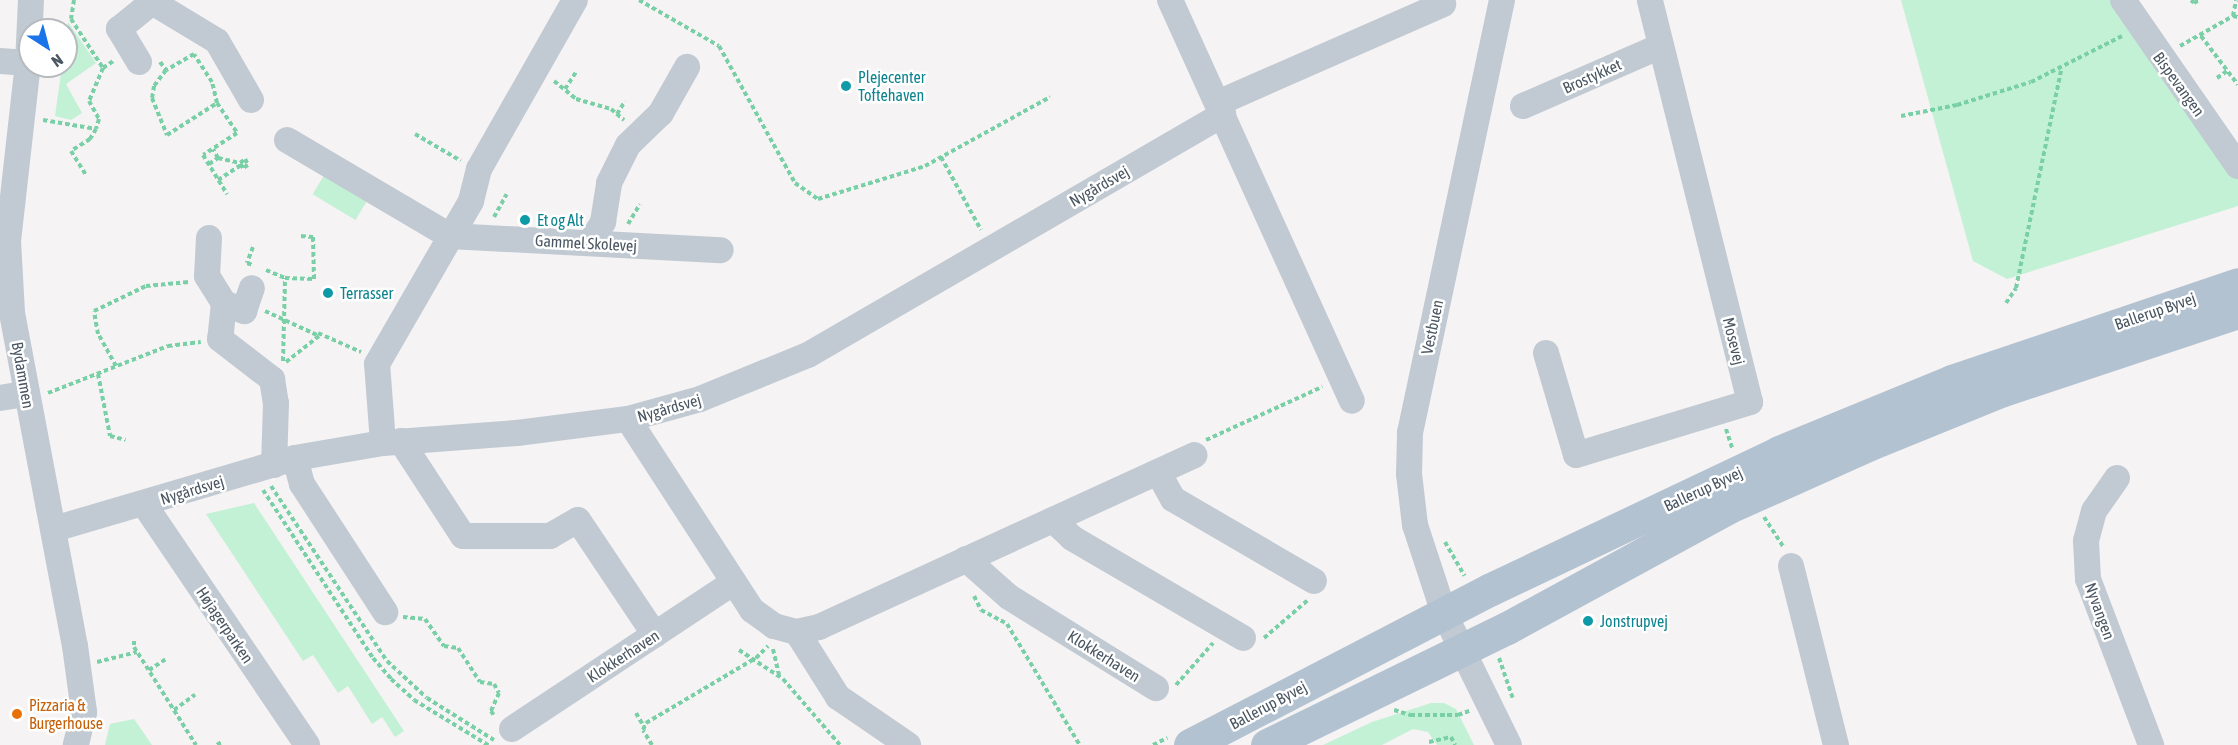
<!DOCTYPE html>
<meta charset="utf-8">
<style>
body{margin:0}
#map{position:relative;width:2238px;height:745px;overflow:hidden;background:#f5f3f3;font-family:"Asap Condensed",sans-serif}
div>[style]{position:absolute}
.green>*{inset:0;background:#c3f1d5;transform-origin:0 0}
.path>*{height:4px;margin-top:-2px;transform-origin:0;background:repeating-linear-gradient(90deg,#7ad0a6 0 4.5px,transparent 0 7.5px)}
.minor>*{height:26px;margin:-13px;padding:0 13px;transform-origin:13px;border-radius:13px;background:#c1cad2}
.major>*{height:33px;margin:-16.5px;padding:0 16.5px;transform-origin:16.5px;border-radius:16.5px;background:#b3c2d1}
.dots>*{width:16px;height:16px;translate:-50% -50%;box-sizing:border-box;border:3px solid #fff;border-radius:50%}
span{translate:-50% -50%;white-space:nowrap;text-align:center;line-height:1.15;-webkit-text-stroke:5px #fff;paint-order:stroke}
.street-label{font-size:16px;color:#4a5661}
.culture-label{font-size:16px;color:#0d838f}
.left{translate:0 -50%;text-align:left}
.food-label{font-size:16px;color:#c56008}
.north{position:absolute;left:18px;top:18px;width:60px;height:60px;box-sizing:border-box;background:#fff;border:2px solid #b7bbc0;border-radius:50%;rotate:144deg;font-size:16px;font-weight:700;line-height:24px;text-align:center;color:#4a5661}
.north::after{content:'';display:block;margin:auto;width:21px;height:27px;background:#1a73e8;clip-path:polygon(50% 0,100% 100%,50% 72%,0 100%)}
</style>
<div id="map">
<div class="green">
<i style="clip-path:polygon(1901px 0,2111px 0,2238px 175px,2238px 206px,2007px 279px,1973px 261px)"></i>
<i style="clip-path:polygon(68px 22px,96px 63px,66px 84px,82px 113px,71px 120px,55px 116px,62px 66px,66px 66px)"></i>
<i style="left:326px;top:172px;width:50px;height:26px;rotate:31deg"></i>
<i style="clip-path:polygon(254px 503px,404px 731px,395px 737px,382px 717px,372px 724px,348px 686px,338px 693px,313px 655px,303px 661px,206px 514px)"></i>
<i style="clip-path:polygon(1431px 703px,1444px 703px,1456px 709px,1474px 745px,1437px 745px,1428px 732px,1413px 729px,1382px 745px,1323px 745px,1372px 722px)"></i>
<i style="clip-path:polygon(134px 719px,152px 745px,105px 745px,110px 724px)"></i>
</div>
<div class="path">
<i style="left:74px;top:0;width:19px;rotate:99deg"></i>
<i style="left:71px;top:19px;width:59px;rotate:56.9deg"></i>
<i style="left:103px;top:68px;width:36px;rotate:113deg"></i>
<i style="left:89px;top:101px;width:21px;rotate:61deg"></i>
<i style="left:99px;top:119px;width:10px;rotate:107deg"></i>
<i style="left:96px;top:129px;width:12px;rotate:121deg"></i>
<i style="left:90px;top:139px;width:22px;rotate:148deg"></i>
<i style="left:71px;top:151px;width:28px;rotate:58deg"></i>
<i style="left:639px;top:0;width:92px;rotate:29.9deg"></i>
<i style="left:719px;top:46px;width:157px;rotate:61deg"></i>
<i style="left:795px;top:183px;width:28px;rotate:35deg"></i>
<i style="left:818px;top:199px;width:112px;rotate:-17.1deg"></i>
<i style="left:925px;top:166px;width:143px;rotate:-28.9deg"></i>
<i style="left:2191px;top:0;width:4px;rotate:45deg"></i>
<i style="left:2194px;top:3px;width:6px;rotate:-31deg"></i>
<i style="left:2233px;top:16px;width:16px;rotate:-79deg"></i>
<i style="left:2201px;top:36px;width:61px;rotate:52.9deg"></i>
<i style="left:2180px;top:46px;width:61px;rotate:-29.5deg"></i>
<i style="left:2233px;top:16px;width:5px;rotate:11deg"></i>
<i style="left:160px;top:62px;width:10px;rotate:53deg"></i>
<i style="left:166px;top:70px;width:20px;rotate:127deg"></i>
<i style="left:154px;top:86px;width:12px;rotate:99deg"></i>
<i style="left:152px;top:98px;width:40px;rotate:68deg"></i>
<i style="left:167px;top:135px;width:59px;rotate:-32.6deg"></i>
<i style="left:217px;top:103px;width:22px;rotate:-103deg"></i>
<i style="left:212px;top:82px;width:33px;rotate:-123deg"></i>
<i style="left:194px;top:54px;width:32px;rotate:150deg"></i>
<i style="left:103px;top:68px;width:14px;rotate:-34deg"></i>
<i style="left:2217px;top:78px;width:12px;rotate:-35deg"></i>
<i style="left:554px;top:81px;width:28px;rotate:39deg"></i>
<i style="left:576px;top:99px;width:36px;rotate:16deg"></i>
<i style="left:611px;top:109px;width:17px;rotate:40deg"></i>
<i style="left:565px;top:89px;width:20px;rotate:-57deg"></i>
<i style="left:217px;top:103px;width:36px;rotate:56deg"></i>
<i style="left:237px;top:133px;width:40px;rotate:147.1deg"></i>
<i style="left:203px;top:155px;width:46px;rotate:58.4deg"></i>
<i style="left:617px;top:114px;width:15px;rotate:-58deg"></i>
<i style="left:1901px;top:116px;width:57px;rotate:-11.1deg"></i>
<i style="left:1957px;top:105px;width:77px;rotate:-17.3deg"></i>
<i style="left:2031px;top:82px;width:102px;rotate:-26.8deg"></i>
<i style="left:43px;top:120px;width:54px;rotate:9.6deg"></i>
<i style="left:415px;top:134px;width:53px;rotate:30.4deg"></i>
<i style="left:941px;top:157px;width:83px;rotate:61.3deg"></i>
<i style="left:218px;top:158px;width:23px;rotate:13deg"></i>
<i style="left:245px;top:159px;width:7px;rotate:63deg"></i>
<i style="left:248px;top:165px;width:6px;rotate:149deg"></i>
<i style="left:243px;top:168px;width:6px;rotate:-121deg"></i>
<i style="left:240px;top:163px;width:6px;rotate:-39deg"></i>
<i style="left:209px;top:164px;width:11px;rotate:-34deg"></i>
<i style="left:218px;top:158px;width:10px;rotate:-119deg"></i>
<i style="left:218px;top:180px;width:27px;rotate:-33deg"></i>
<i style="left:494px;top:217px;width:26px;rotate:-61deg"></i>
<i style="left:628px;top:224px;width:23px;rotate:-59deg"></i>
<i style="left:253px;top:247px;width:17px;rotate:111deg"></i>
<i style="left:247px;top:263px;width:6px;rotate:18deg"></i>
<i style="left:266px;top:270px;width:21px;rotate:23deg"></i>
<i style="left:285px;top:278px;width:29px;rotate:2deg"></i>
<i style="left:314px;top:279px;width:42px;rotate:-91.4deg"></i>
<i style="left:313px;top:237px;width:13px;rotate:-176deg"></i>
<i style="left:2006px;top:303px;width:18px;rotate:-56deg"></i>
<i style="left:2016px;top:288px;width:222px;rotate:-78.3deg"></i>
<i style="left:265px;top:311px;width:60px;rotate:24.8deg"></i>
<i style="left:319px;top:336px;width:42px;rotate:141.8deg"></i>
<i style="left:318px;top:333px;width:47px;rotate:23.8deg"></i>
<i style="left:283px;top:361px;width:83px;rotate:-88.6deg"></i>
<i style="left:116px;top:366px;width:37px;rotate:-119deg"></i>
<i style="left:98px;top:334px;width:23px;rotate:-100deg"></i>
<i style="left:94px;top:311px;width:58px;rotate:-25.7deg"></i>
<i style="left:146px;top:286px;width:43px;rotate:-5.3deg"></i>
<i style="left:98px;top:374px;width:63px;rotate:79deg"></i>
<i style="left:110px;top:436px;width:16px;rotate:14deg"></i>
<i style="left:48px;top:393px;width:129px;rotate:-21.4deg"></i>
<i style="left:168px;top:346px;width:33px;rotate:-7deg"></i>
<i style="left:1726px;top:429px;width:20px;rotate:72deg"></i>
<i style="left:1206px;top:440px;width:128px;rotate:-24.6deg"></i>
<i style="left:271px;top:486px;width:210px;rotate:56.5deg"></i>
<i style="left:387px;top:661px;width:54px;rotate:42.8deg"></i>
<i style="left:427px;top:698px;width:79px;rotate:32.1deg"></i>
<i style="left:263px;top:490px;width:201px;rotate:56.8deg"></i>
<i style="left:373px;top:658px;width:28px;rotate:49deg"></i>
<i style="left:391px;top:679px;width:31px;rotate:42deg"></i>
<i style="left:414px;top:700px;width:87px;rotate:31.3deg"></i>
<i style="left:1764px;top:517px;width:35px;rotate:57deg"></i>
<i style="left:1445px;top:542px;width:39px;rotate:60deg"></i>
<i style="left:974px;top:596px;width:16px;rotate:63deg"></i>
<i style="left:981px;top:610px;width:30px;rotate:28deg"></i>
<i style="left:1007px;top:624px;width:140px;rotate:59deg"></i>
<i style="left:403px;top:617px;width:22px;rotate:5deg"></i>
<i style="left:425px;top:619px;width:33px;rotate:55deg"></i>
<i style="left:444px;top:646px;width:14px;rotate:8deg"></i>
<i style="left:458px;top:648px;width:40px;rotate:57.1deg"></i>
<i style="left:480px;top:682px;width:14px;rotate:8deg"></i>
<i style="left:494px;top:684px;width:10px;rotate:61deg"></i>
<i style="left:499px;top:693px;width:20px;rotate:114deg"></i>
<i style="left:491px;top:711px;width:7px;rotate:56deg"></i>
<i style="left:1264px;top:638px;width:58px;rotate:-40.8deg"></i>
<i style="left:134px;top:641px;width:6px;rotate:90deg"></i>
<i style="left:134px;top:647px;width:116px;rotate:57.7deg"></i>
<i style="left:773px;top:649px;width:27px;rotate:77deg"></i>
<i style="left:739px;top:650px;width:53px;rotate:33.4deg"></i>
<i style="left:783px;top:679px;width:87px;rotate:49.2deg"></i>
<i style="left:1499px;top:658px;width:43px;rotate:71.1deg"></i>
<i style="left:97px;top:662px;width:41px;rotate:-14deg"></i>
<i style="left:149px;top:670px;width:20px;rotate:-33deg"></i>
<i style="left:1176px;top:685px;width:56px;rotate:-48.6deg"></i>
<i style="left:174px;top:710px;width:26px;rotate:-36deg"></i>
<i style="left:1394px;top:710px;width:17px;rotate:17deg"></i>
<i style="left:1410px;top:715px;width:48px"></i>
<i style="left:1458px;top:715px;width:12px;rotate:-20deg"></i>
<i style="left:636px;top:713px;width:16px;rotate:60deg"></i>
<i style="left:1429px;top:742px;width:23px;rotate:-13deg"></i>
<i style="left:1451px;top:737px;width:9px;rotate:63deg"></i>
<i style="left:217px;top:745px;width:7px;rotate:-34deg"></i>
<i style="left:652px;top:745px;width:17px;rotate:-121deg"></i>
<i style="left:643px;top:730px;width:8px;rotate:-67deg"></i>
<i style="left:646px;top:723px;width:128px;rotate:-30.6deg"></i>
<i style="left:756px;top:658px;width:17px;rotate:-45deg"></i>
<i style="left:1153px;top:745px;width:16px;rotate:-27deg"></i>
</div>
<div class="minor">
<i style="left:31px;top:0;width:63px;rotate:92.7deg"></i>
<i style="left:28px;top:63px;width:179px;rotate:96.4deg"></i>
<i style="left:8px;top:241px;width:72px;rotate:86.8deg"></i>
<i style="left:12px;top:313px;width:339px;rotate:79.3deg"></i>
<i style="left:75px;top:646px;width:67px;rotate:82.2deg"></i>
<i style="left:84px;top:712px;width:34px;rotate:104deg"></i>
<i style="left:149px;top:0;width:79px;rotate:31.1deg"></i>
<i style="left:217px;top:41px;width:68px;rotate:60deg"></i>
<i style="left:1170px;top:0;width:440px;rotate:65.6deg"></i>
<i style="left:1502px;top:0;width:443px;rotate:102deg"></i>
<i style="left:1410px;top:433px;width:41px;rotate:91.4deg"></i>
<i style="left:1409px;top:474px;width:51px;rotate:83.3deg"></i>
<i style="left:1415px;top:525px;width:93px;rotate:71.8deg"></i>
<i style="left:1444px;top:613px;width:147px;rotate:63.8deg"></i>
<i style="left:2123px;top:0;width:202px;rotate:55.3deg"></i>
<i style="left:0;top:61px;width:28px;rotate:4deg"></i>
<i style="left:139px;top:62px;width:39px;rotate:-121deg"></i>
<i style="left:119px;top:29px;width:41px;rotate:-39.1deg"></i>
<i style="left:1218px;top:103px;width:246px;rotate:-23.7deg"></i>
<i style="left:1523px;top:106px;width:150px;rotate:-23.5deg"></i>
<i style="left:287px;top:140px;width:189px;rotate:30.5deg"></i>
<i style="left:450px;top:236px;width:271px;rotate:3deg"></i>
<i style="left:209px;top:238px;width:38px;rotate:93deg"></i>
<i style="left:207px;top:276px;width:32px;rotate:58deg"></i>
<i style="left:224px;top:303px;width:36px;rotate:96deg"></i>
<i style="left:220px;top:339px;width:66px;rotate:37.6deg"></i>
<i style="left:272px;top:379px;width:24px;rotate:81deg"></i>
<i style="left:276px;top:403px;width:62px;rotate:91.8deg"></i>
<i style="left:590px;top:243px;width:25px;rotate:-58deg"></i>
<i style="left:603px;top:222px;width:39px;rotate:-81deg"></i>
<i style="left:609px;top:183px;width:42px;rotate:-63.4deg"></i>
<i style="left:628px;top:145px;width:46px;rotate:-44.1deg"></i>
<i style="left:661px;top:113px;width:53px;rotate:-60.5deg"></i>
<i style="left:224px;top:303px;width:22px;rotate:22deg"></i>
<i style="left:244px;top:311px;width:24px;rotate:-71deg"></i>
<i style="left:1546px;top:353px;width:106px;rotate:73.6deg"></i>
<i style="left:1576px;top:455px;width:182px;rotate:-16.9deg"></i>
<i style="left:1750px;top:402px;width:414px;rotate:-104deg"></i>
<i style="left:0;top:398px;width:26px;rotate:-9deg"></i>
<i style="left:628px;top:419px;width:228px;rotate:57deg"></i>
<i style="left:752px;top:610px;width:27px;rotate:36deg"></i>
<i style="left:774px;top:626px;width:24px;rotate:15deg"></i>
<i style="left:797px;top:632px;width:23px;rotate:-13deg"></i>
<i style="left:819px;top:627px;width:413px;rotate:-24.6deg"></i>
<i style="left:401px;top:441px;width:113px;rotate:56.9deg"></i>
<i style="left:463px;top:536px;width:87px"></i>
<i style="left:550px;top:536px;width:32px;rotate:-30deg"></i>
<i style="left:578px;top:520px;width:138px;rotate:56.2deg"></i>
<i style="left:383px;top:443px;width:79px;rotate:-94.3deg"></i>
<i style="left:377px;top:364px;width:188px;rotate:-60deg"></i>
<i style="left:471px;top:201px;width:33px;rotate:-76deg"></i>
<i style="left:479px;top:169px;width:194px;rotate:-60.4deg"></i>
<i style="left:295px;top:458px;width:27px;rotate:75deg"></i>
<i style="left:302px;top:484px;width:153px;rotate:57deg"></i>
<i style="left:1158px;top:472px;width:31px;rotate:61deg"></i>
<i style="left:1173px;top:499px;width:163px;rotate:30.2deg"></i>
<i style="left:2117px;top:478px;width:40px;rotate:124.9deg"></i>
<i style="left:2094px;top:511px;width:31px;rotate:105deg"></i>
<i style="left:2086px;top:541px;width:38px;rotate:87deg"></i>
<i style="left:2088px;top:579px;width:178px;rotate:69.2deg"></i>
<i style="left:144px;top:504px;width:291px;rotate:55.9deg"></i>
<i style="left:1053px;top:520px;width:26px;rotate:43deg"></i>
<i style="left:1072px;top:538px;width:198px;rotate:30.3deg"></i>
<i style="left:54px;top:529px;width:251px;rotate:-16.4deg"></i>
<i style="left:295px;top:458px;width:89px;rotate:-9.7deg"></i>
<i style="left:383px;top:443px;width:134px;rotate:-4.3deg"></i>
<i style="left:517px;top:433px;width:112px;rotate:-7.2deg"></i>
<i style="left:628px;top:419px;width:75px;rotate:-15.5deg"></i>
<i style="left:700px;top:399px;width:117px;rotate:-22.2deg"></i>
<i style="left:808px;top:355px;width:480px;rotate:-30.1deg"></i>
<i style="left:966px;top:559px;width:57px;rotate:41.5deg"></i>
<i style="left:1009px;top:597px;width:173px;rotate:31.8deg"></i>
<i style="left:1791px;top:566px;width:185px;rotate:75.9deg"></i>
<i style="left:797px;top:632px;width:77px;rotate:57.8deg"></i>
<i style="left:838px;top:697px;width:85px;rotate:34.4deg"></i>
<i style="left:512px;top:729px;width:266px;rotate:-33.5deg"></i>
</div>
<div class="major">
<i style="left:1190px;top:745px;width:337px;rotate:-27.4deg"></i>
<i style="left:1489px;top:590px;width:321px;rotate:-25.4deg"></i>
<i style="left:1779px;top:452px;width:187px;rotate:-22.3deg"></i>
<i style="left:1952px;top:381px;width:302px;rotate:-18.7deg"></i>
<i style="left:1267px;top:745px;width:267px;rotate:-26deg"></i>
<i style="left:1507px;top:628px;width:253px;rotate:-28.6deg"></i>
<i style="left:1729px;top:507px;width:154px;rotate:-24.1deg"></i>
<i style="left:1870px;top:444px;width:144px;rotate:-22.1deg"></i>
<i style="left:2003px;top:390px;width:248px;rotate:-18.4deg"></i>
</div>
<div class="dots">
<i style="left:846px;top:86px;background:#0f9aa8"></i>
<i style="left:525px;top:220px;background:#0f9aa8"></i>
<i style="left:328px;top:293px;background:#0f9aa8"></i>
<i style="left:1588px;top:621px;background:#0f9aa8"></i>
<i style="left:17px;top:714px;background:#e8710a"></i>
</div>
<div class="street-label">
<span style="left:1592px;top:76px;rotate:-24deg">Brostykket</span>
<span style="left:2179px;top:84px;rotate:54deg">Bispevangen</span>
<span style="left:1099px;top:186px;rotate:-30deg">Nygårdsvej</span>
<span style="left:586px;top:243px;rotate:3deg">Gammel Skolevej</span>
<span style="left:2155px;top:311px;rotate:-19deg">Ballerup Byvej</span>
<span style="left:1432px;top:327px;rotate:-78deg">Vestbuen</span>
<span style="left:1734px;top:341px;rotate:76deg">Mosevej</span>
<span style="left:23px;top:375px;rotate:80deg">Bydammen</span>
<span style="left:669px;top:408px;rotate:-16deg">Nygårdsvej</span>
<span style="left:1703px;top:489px;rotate:-25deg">Ballerup Byvej</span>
<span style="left:192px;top:490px;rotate:-17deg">Nygårdsvej</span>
<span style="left:2100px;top:611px;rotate:70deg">Nyvangen</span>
<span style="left:225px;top:625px;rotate:56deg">Højagerparken</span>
<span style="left:623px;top:656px;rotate:-33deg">Klokkerhaven</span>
<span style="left:1104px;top:656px;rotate:32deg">Klokkerhaven</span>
<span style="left:1268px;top:705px;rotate:-28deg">Ballerup Byvej</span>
</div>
<div class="culture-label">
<span class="left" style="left:858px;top:86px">Plejecenter<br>Toftehaven</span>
<span class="left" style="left:537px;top:220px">Et og Alt</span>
<span class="left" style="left:340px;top:293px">Terrasser</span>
<span class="left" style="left:1600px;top:621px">Jonstrupvej</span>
</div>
<div class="food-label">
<span class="left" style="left:29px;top:714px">Pizzaria &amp;<br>Burgerhouse</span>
</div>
<div class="north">N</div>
</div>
